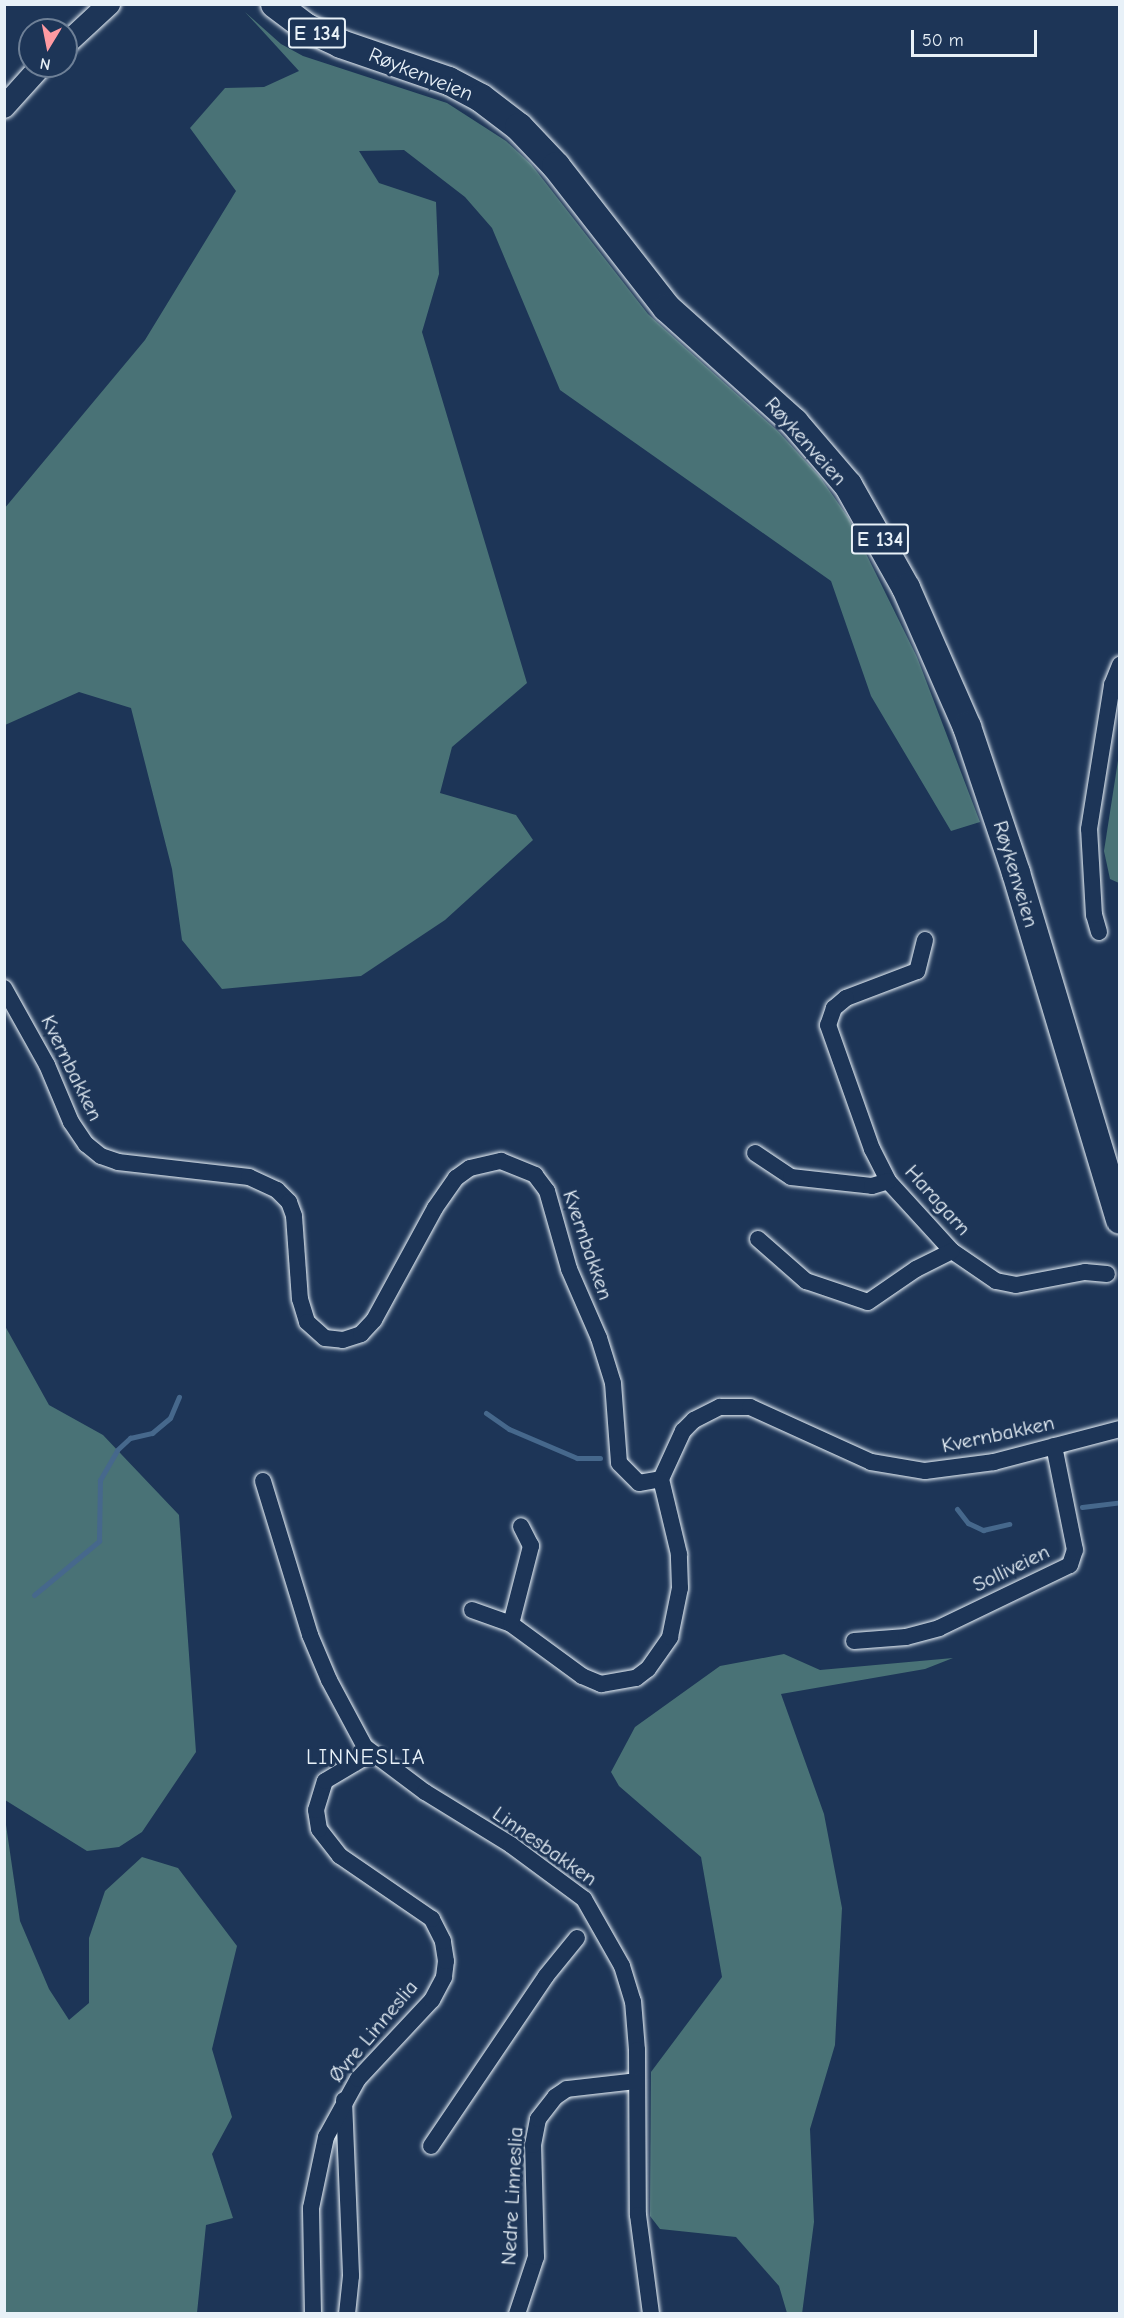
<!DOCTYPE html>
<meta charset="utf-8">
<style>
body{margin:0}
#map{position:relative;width:1124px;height:2318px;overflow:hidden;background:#1d3557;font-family:"Comic Neue",sans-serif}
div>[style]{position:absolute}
.green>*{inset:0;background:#497276}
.stream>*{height:5px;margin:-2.5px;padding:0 2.5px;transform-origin:2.5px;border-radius:2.5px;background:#46688c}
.roads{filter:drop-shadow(0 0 2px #e8f1f8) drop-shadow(0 0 2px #e8f1f8)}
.street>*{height:16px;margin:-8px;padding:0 8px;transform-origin:8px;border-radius:8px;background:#1d3557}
.secondary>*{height:22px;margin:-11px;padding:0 11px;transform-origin:11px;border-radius:11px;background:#1d3557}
.highway>*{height:28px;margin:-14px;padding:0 14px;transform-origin:14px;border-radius:14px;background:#1d3557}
span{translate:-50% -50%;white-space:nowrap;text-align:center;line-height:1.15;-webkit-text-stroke:6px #1d3557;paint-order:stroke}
.shield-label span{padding:2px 4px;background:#1d3557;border:2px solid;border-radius:4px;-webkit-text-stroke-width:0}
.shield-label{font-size:20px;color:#e8f1f8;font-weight:700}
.street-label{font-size:21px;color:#e8f1f8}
.neighbourhood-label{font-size:22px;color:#e8f1f8;letter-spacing:1.5px}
.frame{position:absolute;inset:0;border:6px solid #e8f1f8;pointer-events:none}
.north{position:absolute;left:18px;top:18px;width:60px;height:60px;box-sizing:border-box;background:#1d3557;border:2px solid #6e8097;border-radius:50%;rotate:190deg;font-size:16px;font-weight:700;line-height:24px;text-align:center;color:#e8f1f8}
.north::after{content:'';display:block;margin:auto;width:21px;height:27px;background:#ff9aa2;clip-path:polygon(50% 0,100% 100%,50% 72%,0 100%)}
.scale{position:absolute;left:911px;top:30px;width:126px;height:27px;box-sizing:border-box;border:3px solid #e8f1f8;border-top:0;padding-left:8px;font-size:18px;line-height:21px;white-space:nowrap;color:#e8f1f8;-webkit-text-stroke:4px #1d3557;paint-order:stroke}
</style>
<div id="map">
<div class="green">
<i style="clip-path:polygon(245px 12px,281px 44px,303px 56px,447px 103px,506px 141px,531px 164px,648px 314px,779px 432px,820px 477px,848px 517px,917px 657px,980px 822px,951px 831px,871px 696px,831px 581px,560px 390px,492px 228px,465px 197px,404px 150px,359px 151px,379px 183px,436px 202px,439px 274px,422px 332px,527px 683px,452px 747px,440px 793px,516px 815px,533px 840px,445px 920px,361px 976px,222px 989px,182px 940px,172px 869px,131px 708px,79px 692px,5px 725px,4px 509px,145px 340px,236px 191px,190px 128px,225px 88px,264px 87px,299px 71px)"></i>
<i style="clip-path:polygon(1119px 754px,1120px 883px,1119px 883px,1110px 879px,1104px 851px)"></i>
<i style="clip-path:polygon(5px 1326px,49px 1405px,103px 1435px,179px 1515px,196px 1752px,142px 1832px,119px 1847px,87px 1851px,5px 1800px)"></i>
<i style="clip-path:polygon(784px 1654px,820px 1670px,953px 1658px,925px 1669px,781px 1694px,824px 1814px,842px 1908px,835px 2045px,810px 2129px,814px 2222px,802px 2314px,787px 2313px,779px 2286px,736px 2237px,660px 2229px,650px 2216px,651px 2072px,722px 1977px,701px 1857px,619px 1786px,611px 1772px,635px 1727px,720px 1666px)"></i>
<i style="clip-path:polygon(5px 1818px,20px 1921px,49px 1989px,69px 2020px,89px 2003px,89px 1938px,105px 1891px,142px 1857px,178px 1868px,237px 1946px,212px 2049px,232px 2117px,212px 2154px,233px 2218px,206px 2225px,197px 2313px,5px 2313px)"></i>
</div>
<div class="stream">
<i style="left:486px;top:1413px;width:28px;rotate:35deg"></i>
<i style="left:509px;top:1429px;width:74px;rotate:23.1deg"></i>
<i style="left:577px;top:1458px;width:23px"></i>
<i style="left:1082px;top:1507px;width:38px;rotate:-7deg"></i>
<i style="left:957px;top:1509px;width:18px;rotate:52deg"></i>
<i style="left:968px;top:1523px;width:17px;rotate:25deg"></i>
<i style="left:983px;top:1530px;width:27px;rotate:-13deg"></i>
<i style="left:34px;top:1595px;width:85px;rotate:-39.7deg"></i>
<i style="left:99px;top:1541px;width:61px;rotate:-89.1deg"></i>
<i style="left:100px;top:1480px;width:34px;rotate:-60deg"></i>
<i style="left:117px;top:1450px;width:18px;rotate:-43deg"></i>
<i style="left:130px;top:1438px;width:23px;rotate:-13deg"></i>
<i style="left:152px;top:1433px;width:23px;rotate:-40deg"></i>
<i style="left:170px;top:1418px;width:23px;rotate:-67deg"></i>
</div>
<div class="roads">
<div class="street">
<i style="left:1099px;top:932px;width:18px;rotate:-106deg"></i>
<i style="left:1094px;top:915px;width:86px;rotate:-93.3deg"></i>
<i style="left:1089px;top:829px;width:146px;rotate:-80.9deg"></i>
<i style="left:1112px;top:685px;width:22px;rotate:-68deg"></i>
<i style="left:925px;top:940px;width:32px;rotate:104deg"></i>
<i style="left:917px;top:971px;width:76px;rotate:159.2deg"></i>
<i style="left:846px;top:998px;width:16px;rotate:140deg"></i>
<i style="left:834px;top:1008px;width:18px;rotate:109deg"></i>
<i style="left:828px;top:1025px;width:132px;rotate:70.5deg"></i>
<i style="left:872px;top:1149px;width:36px;rotate:63deg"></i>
<i style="left:888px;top:1181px;width:95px;rotate:47.6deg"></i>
<i style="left:952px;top:1251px;width:53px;rotate:34.3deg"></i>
<i style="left:996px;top:1281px;width:20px;rotate:11deg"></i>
<i style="left:1016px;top:1285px;width:70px;rotate:-10.7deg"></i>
<i style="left:1085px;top:1272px;width:22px;rotate:5deg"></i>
<i style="left:4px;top:988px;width:88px;rotate:60.8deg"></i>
<i style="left:47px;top:1065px;width:62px;rotate:67.2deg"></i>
<i style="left:71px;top:1122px;width:27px;rotate:56deg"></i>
<i style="left:86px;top:1144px;width:19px;rotate:39deg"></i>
<i style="left:101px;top:1156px;width:18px;rotate:19deg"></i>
<i style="left:118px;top:1162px;width:132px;rotate:6.5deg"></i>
<i style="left:249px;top:1177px;width:31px;rotate:25deg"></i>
<i style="left:277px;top:1190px;width:17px;rotate:45deg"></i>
<i style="left:289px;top:1202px;width:15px;rotate:70deg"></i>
<i style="left:294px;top:1216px;width:83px;rotate:85.9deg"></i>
<i style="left:300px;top:1299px;width:24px;rotate:73deg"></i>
<i style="left:307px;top:1322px;width:24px;rotate:42deg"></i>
<i style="left:325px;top:1338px;width:18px;rotate:6deg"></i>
<i style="left:343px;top:1340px;width:19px;rotate:-18deg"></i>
<i style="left:361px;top:1334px;width:19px;rotate:-47deg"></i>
<i style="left:374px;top:1320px;width:128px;rotate:-61.4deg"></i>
<i style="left:435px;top:1208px;width:37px;rotate:-55deg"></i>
<i style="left:456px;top:1178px;width:17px;rotate:-36deg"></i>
<i style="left:470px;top:1168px;width:32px;rotate:-13deg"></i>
<i style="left:501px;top:1161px;width:37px;rotate:22deg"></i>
<i style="left:535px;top:1175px;width:20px;rotate:53deg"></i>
<i style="left:547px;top:1191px;width:81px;rotate:74.2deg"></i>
<i style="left:569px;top:1269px;width:75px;rotate:66.5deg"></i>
<i style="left:599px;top:1338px;width:47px;rotate:72.7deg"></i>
<i style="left:613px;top:1383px;width:80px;rotate:85.7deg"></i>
<i style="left:619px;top:1463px;width:28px;rotate:45deg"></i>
<i style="left:639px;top:1483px;width:22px;rotate:-10deg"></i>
<i style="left:661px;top:1479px;width:53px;rotate:-65.4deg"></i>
<i style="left:683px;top:1431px;width:16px;rotate:-45deg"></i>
<i style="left:694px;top:1420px;width:29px;rotate:-27deg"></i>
<i style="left:720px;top:1407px;width:30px"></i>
<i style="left:750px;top:1407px;width:133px;rotate:24.4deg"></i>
<i style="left:871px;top:1462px;width:55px;rotate:9.5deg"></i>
<i style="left:925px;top:1471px;width:70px;rotate:-7.4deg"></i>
<i style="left:994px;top:1462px;width:130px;rotate:-14.7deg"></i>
<i style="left:755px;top:1153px;width:43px;rotate:33.7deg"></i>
<i style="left:791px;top:1177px;width:81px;rotate:6.3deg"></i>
<i style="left:872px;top:1186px;width:17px;rotate:-17deg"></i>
<i style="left:758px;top:1239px;width:64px;rotate:41.2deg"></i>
<i style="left:806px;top:1281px;width:65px;rotate:18.7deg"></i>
<i style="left:868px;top:1302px;width:58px;rotate:-34.5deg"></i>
<i style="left:916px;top:1269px;width:40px;rotate:-26.6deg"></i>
<i style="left:263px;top:1481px;width:161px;rotate:73deg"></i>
<i style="left:310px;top:1635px;width:49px;rotate:67.1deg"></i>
<i style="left:329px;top:1680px;width:76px;rotate:61.8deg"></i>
<i style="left:365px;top:1747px;width:75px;rotate:36.9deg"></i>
<i style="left:425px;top:1792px;width:101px;rotate:31.6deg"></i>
<i style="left:511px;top:1845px;width:91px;rotate:36.5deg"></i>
<i style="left:584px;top:1899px;width:77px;rotate:60.4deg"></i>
<i style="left:622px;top:1966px;width:37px;rotate:73deg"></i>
<i style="left:633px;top:2001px;width:49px;rotate:85.3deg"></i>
<i style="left:637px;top:2050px;width:165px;rotate:89.7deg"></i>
<i style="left:638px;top:2215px;width:100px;rotate:82.5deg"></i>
<i style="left:472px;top:1610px;width:41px;rotate:19.7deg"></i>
<i style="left:511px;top:1624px;width:88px;rotate:36.2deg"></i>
<i style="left:582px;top:1676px;width:21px;rotate:23deg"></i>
<i style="left:601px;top:1684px;width:36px;rotate:-10deg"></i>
<i style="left:636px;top:1678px;width:15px;rotate:-37deg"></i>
<i style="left:648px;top:1669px;width:39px;rotate:-55deg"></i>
<i style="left:670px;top:1637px;width:50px;rotate:-78.5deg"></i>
<i style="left:680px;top:1588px;width:34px;rotate:-92deg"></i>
<i style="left:679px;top:1554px;width:77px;rotate:-103.5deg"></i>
<i style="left:511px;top:1624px;width:81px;rotate:-75.6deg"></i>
<i style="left:531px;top:1546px;width:22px;rotate:-117deg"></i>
<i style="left:854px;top:1641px;width:52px;rotate:-4.4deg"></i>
<i style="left:906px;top:1637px;width:34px;rotate:-15deg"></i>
<i style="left:939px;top:1628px;width:145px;rotate:-25.7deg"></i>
<i style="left:1070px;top:1565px;width:16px;rotate:-72deg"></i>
<i style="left:1075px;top:1550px;width:106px;rotate:-101.4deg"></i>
<i style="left:344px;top:2100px;width:176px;rotate:87.7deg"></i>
<i style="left:351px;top:2276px;width:38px;rotate:96deg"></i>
<i style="left:431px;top:2146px;width:205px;rotate:-55.9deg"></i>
<i style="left:546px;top:1976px;width:49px;rotate:-50.8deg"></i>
<i style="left:313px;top:2314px;width:106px;rotate:-91.1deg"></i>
<i style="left:311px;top:2208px;width:73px;rotate:-78.1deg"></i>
<i style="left:326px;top:2137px;width:66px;rotate:-61.1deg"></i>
<i style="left:358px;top:2079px;width:108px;rotate:-46.9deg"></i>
<i style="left:432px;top:2000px;width:26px;rotate:-62deg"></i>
<i style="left:444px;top:1977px;width:16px;rotate:-83deg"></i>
<i style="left:446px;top:1961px;width:20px;rotate:-99deg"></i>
<i style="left:443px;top:1941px;width:25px;rotate:-117deg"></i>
<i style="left:432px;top:1919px;width:112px;rotate:-145.6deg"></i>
<i style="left:340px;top:1856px;width:34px;rotate:-128deg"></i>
<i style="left:319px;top:1829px;width:19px;rotate:-99deg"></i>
<i style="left:316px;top:1810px;width:30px;rotate:-73deg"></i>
<i style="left:325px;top:1781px;width:55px;rotate:-30.8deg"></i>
<i style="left:517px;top:2314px;width:60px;rotate:-71.6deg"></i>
<i style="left:536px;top:2257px;width:112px;rotate:-91.5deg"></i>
<i style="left:533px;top:2145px;width:26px;rotate:-79deg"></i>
<i style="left:538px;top:2119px;width:28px;rotate:-52deg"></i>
<i style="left:555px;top:2097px;width:14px;rotate:-34deg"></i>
<i style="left:567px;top:2089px;width:70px;rotate:-6.5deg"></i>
</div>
<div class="secondary">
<i style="left:66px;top:44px;width:59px;rotate:-42.9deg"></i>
<i style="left:4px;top:107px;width:55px;rotate:-47.9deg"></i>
</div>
<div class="highway">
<i style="left:275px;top:4px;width:38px;rotate:37deg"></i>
<i style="left:305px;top:27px;width:40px;rotate:25deg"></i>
<i style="left:341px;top:44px;width:114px;rotate:18.9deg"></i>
<i style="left:449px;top:81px;width:36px;rotate:28deg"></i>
<i style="left:481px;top:98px;width:48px;rotate:37.3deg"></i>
<i style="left:519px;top:127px;width:54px;rotate:46.5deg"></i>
<i style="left:556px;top:166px;width:180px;rotate:52deg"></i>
<i style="left:667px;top:308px;width:171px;rotate:41.9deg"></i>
<i style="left:794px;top:422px;width:83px;rotate:49.4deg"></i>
<i style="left:848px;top:485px;width:118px;rotate:60.6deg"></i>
<i style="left:906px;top:588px;width:152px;rotate:66.3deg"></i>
<i style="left:967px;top:727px;width:154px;rotate:71.4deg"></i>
<i style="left:1016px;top:873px;width:362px;rotate:73.3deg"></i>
</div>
</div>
<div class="shield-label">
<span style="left:317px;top:33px">E 134</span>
<span style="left:880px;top:539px">E 134</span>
</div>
<div class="street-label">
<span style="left:421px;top:74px;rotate:22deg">Røykenveien</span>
<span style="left:806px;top:441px;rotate:48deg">Røykenveien</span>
<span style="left:1016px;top:874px;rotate:73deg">Røykenveien</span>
<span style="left:72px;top:1068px;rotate:64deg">Kvernbakken</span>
<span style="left:938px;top:1200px;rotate:48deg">Haragarn</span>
<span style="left:588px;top:1245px;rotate:71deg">Kvernbakken</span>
<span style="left:998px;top:1434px;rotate:-12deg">Kvernbakken</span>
<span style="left:1011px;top:1568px;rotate:-26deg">Solliveien</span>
<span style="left:545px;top:1846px;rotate:35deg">Linnesbakken</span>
<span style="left:373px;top:2031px;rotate:-50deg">Øvre Linneslia</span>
<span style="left:512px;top:2196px;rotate:-87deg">Nedre Linneslia</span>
</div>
<div class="neighbourhood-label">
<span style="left:366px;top:1758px">LINNESLIA</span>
</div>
<div class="frame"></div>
<div class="north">N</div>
<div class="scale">50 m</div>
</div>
